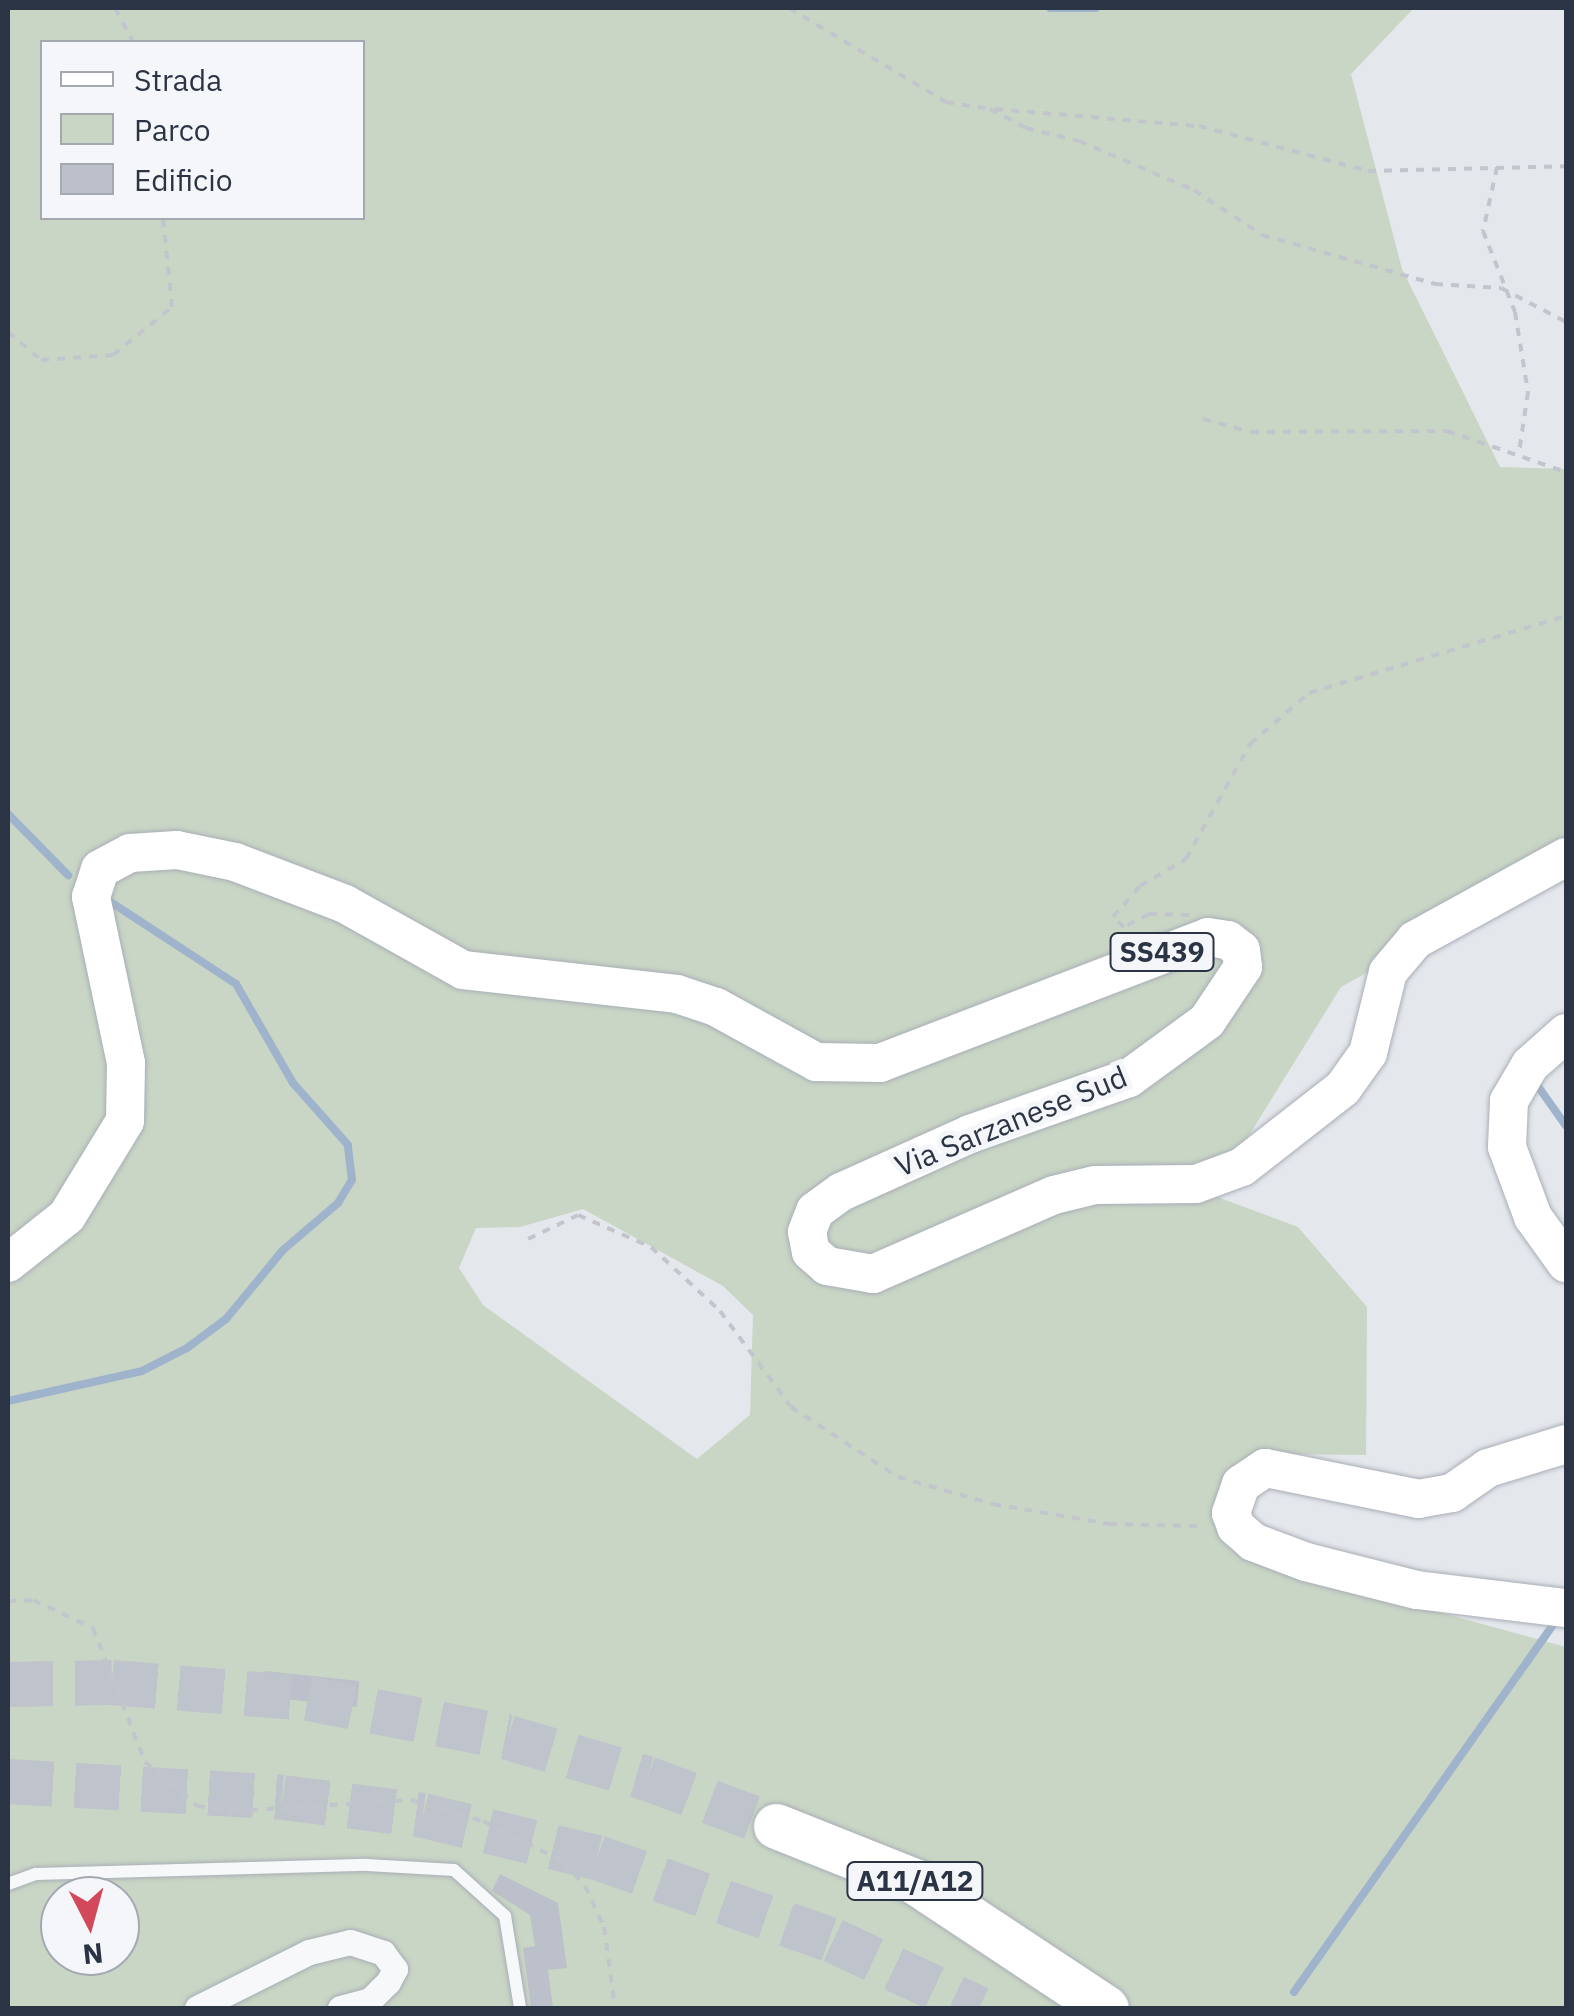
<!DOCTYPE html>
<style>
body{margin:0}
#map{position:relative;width:1574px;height:2016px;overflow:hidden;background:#e4e7ec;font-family:"IBM Plex Sans",sans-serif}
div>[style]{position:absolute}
.green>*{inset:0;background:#c9d6c5}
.stream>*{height:8px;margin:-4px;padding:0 4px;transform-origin:4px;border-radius:4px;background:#9fb4cc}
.building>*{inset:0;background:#bbc0ca;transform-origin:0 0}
.highway-tunnel>*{height:45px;margin-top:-22.5px;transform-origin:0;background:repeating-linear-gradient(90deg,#bfc3cb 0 45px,transparent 0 67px)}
.path>*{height:4px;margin-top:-2px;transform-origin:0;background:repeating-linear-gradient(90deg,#c2c5cb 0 8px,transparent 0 16px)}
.roads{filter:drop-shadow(0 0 2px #a9aeb7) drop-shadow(0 0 2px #a9aeb7)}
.lane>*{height:12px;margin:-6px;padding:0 6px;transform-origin:6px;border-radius:6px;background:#f7f8fa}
.street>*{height:25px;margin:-12.5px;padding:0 12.5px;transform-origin:12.5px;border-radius:12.5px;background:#f7f8fa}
.primary>*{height:38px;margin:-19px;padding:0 19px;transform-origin:19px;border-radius:19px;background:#fff}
.highway>*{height:45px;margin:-22.5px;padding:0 22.5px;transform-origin:22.5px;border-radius:22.5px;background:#fff}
span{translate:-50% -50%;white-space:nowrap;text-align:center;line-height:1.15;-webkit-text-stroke:10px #f4f6f9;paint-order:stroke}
.shield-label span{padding:2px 8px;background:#f4f6f9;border:2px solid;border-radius:8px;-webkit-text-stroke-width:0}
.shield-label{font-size:28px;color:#2b3445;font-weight:700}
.street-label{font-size:30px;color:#2b3445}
.frame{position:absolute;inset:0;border:10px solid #2b3445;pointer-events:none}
.legend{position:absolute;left:40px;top:40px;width:325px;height:180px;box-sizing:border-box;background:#f4f6f9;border:2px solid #a4a8b1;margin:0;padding:12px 18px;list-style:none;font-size:30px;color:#2b3445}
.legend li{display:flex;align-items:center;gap:20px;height:50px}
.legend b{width:50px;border:2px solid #a4a8b1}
.north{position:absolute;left:40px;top:1876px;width:100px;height:100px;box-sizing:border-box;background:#f4f6f9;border:2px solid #a4a8b1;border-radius:50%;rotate:174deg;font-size:28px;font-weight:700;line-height:40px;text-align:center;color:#2b3445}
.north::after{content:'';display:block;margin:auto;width:35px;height:45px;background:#d1495b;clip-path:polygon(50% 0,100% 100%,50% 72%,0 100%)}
</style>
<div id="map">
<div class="green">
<i style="clip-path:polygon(evenodd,8px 8px,1414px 8px,1351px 74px,1402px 269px,1500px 467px,1566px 469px,1566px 862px,1341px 987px,1212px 1195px,1298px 1227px,1367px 1307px,1366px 1455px,1258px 1454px,1218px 1496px,1241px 1558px,1566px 1647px,1566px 2008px,8px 2008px,8px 8px,42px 42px,362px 42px,362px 218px,42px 218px,42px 42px,8px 8px,583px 1209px,723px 1286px,753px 1315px,750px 1415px,697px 1459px,483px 1305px,459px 1268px,476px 1228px,520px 1227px,583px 1209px,8px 8px,60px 1896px,120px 1896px,120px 1956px,60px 1956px,60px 1896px)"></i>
</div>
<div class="stream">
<i style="left:1050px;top:8px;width:46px"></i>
<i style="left:8px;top:814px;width:86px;rotate:45.5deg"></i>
<i style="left:1537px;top:1085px;width:50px;rotate:54.7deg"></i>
<i style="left:8px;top:1401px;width:137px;rotate:-12.6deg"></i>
<i style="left:142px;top:1371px;width:51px;rotate:-27.1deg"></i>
<i style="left:187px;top:1348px;width:49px;rotate:-36.6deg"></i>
<i style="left:226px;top:1319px;width:89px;rotate:-50.4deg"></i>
<i style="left:283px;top:1250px;width:72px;rotate:-40.5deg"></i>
<i style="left:338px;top:1203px;width:27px;rotate:-59deg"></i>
<i style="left:352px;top:1180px;width:35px;rotate:-97deg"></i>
<i style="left:348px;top:1145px;width:83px;rotate:-131.6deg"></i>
<i style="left:293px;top:1083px;width:114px;rotate:-119.9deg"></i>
<i style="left:236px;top:984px;width:155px;rotate:-146.8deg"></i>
<i style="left:1294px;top:1992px;width:449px;rotate:-54.8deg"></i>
</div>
<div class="building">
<i style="left:265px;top:1671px;width:95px;height:26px;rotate:6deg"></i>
<i style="clip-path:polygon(500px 1874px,558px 1903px,567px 1968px,548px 1970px,553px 2008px,531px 2008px,523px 1948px,535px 1946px,530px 1915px,492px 1891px)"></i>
</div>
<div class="highway-tunnel">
<i style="left:8px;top:1684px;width:104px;rotate:-1.1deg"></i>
<i style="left:112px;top:1682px;width:197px;rotate:4.7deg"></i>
<i style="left:308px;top:1698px;width:204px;rotate:11deg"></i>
<i style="left:508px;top:1737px;width:145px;rotate:16.4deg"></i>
<i style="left:647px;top:1778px;width:138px;rotate:20.4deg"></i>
<i style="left:8px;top:1781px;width:275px;rotate:3.3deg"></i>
<i style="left:283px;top:1797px;width:141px;rotate:7.3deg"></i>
<i style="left:423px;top:1815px;width:179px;rotate:13.6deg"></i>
<i style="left:597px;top:1857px;width:250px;rotate:19.4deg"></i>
<i style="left:833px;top:1940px;width:161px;rotate:25deg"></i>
</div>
<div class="path">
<i style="left:115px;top:8px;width:38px;rotate:62deg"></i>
<i style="left:789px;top:8px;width:183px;rotate:30.9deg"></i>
<i style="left:946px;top:102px;width:45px;rotate:9deg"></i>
<i style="left:990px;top:109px;width:41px;rotate:27.8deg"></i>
<i style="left:1026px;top:128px;width:55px;rotate:13.8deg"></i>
<i style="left:1079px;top:141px;width:125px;rotate:23.1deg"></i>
<i style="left:1194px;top:190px;width:82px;rotate:33.5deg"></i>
<i style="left:1262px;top:235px;width:180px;rotate:15.8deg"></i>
<i style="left:1435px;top:284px;width:66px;rotate:3.5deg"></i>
<i style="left:1501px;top:288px;width:73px;rotate:27.6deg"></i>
<i style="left:995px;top:109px;width:205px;rotate:4.8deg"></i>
<i style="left:1199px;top:126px;width:175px;rotate:14.9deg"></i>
<i style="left:1368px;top:171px;width:198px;rotate:-1.4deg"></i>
<i style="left:1497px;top:167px;width:66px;rotate:102.3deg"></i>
<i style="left:1483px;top:231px;width:87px;rotate:68.4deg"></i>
<i style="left:1515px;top:312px;width:81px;rotate:80.8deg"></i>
<i style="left:1528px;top:392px;width:61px;rotate:98.5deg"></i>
<i style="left:8px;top:332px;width:43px;rotate:40.3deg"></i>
<i style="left:41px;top:360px;width:72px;rotate:-4deg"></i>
<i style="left:113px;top:355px;width:76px;rotate:-39.1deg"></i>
<i style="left:172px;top:307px;width:89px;rotate:-95.8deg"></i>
<i style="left:1203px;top:419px;width:50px;rotate:15.2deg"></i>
<i style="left:1251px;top:432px;width:196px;rotate:-0.3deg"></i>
<i style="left:1447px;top:431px;width:126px;rotate:19deg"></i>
<i style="left:1189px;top:915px;width:40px;rotate:-178.6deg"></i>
<i style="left:1149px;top:914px;width:28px;rotate:153deg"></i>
<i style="left:1124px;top:927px;width:15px;rotate:-138deg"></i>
<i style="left:1113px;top:917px;width:41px;rotate:-48.9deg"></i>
<i style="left:1140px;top:886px;width:53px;rotate:-30.4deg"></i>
<i style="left:1186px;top:859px;width:132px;rotate:-60.9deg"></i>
<i style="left:1250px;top:744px;width:78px;rotate:-40.8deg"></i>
<i style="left:1309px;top:693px;width:268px;rotate:-16.7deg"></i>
<i style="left:528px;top:1239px;width:55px;rotate:-25.6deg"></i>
<i style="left:578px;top:1215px;width:80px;rotate:23.7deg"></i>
<i style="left:651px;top:1247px;width:94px;rotate:42.8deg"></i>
<i style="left:720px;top:1311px;width:119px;rotate:53.5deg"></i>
<i style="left:791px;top:1407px;width:128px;rotate:33.2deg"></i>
<i style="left:898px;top:1477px;width:99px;rotate:15.9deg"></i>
<i style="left:993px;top:1504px;width:118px;rotate:9.8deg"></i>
<i style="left:1109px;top:1524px;width:93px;rotate:1.2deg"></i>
<i style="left:8px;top:1601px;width:25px;rotate:-2deg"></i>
<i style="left:33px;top:1600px;width:66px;rotate:25deg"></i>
<i style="left:93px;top:1628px;width:144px;rotate:68.8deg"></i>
<i style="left:145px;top:1762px;width:68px;rotate:40.2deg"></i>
<i style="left:197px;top:1806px;width:37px;rotate:8deg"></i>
<i style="left:234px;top:1811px;width:177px;rotate:-3.6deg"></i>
<i style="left:411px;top:1800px;width:75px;rotate:16.3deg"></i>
<i style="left:483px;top:1821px;width:91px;rotate:26.8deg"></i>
<i style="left:564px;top:1862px;width:32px;rotate:49deg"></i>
<i style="left:585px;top:1886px;width:45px;rotate:65.1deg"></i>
<i style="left:604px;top:1927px;width:82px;rotate:82.3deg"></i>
</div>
<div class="roads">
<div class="lane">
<i style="left:8px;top:1884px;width:30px;rotate:-20deg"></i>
<i style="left:36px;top:1874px;width:331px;rotate:-1.6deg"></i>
<i style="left:367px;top:1865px;width:87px;rotate:3.3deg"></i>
<i style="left:454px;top:1870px;width:69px;rotate:42deg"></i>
<i style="left:505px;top:1916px;width:93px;rotate:80.7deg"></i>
</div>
<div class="street">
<i style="left:197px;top:2008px;width:125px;rotate:-26.6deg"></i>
<i style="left:309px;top:1952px;width:42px;rotate:-13.7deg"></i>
<i style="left:350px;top:1942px;width:35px;rotate:18deg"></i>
<i style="left:383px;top:1953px;width:20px;rotate:53deg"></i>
<i style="left:395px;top:1969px;width:15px;rotate:118deg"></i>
<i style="left:388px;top:1982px;width:25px;rotate:135deg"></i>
<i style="left:370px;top:2000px;width:31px;rotate:165deg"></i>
</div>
<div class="primary">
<i style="left:1566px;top:1033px;width:48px;rotate:138.4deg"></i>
<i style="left:1530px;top:1065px;width:42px;rotate:120.3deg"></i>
<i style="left:1509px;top:1101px;width:46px;rotate:92.5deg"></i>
<i style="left:1507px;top:1147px;width:75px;rotate:69.6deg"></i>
<i style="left:1533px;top:1217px;width:57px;rotate:54.3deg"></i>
<i style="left:8px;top:1263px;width:75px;rotate:-38.5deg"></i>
<i style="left:67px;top:1216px;width:111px;rotate:-58.6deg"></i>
<i style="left:125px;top:1121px;width:58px;rotate:-89deg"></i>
<i style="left:126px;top:1063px;width:170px;rotate:-101.9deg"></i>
<i style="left:91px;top:897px;width:29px;rotate:-72deg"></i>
<i style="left:100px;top:869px;width:34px;rotate:-28deg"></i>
<i style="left:130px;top:853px;width:47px;rotate:-3.7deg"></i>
<i style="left:177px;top:850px;width:59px;rotate:11.7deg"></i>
<i style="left:235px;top:862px;width:118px;rotate:20.9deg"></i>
<i style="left:345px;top:904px;width:135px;rotate:29.2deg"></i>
<i style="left:463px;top:970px;width:215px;rotate:6.4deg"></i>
<i style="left:677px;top:994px;width:41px;rotate:18.4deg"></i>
<i style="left:716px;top:1007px;width:114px;rotate:28.8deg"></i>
<i style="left:816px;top:1062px;width:64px;rotate:0.9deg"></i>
<i style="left:880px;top:1063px;width:351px;rotate:-21deg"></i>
<i style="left:1208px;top:937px;width:20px;rotate:9deg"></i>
<i style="left:1228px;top:940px;width:16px;rotate:38deg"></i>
<i style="left:1241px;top:950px;width:17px;rotate:83deg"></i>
<i style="left:1243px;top:967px;width:65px;rotate:123.7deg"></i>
<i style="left:1207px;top:1021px;width:97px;rotate:143.8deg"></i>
<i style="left:1129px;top:1078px;width:169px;rotate:160.6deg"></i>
<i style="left:970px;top:1134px;width:141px;rotate:155.8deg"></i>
<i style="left:841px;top:1192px;width:32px;rotate:144deg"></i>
<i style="left:815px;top:1211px;width:22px;rotate:111deg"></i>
<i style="left:807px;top:1232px;width:20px;rotate:79deg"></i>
<i style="left:811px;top:1252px;width:21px;rotate:41deg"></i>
<i style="left:827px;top:1266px;width:47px;rotate:9.9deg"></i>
<i style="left:873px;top:1274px;width:197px;rotate:-23.6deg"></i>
<i style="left:1054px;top:1195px;width:42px;rotate:-13.7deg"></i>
<i style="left:1095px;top:1185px;width:101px;rotate:-0.6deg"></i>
<i style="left:1196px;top:1184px;width:49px;rotate:-20.3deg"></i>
<i style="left:1242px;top:1167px;width:128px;rotate:-38deg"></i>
<i style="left:1343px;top:1088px;width:43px;rotate:-54.5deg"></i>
<i style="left:1368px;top:1053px;width:83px;rotate:-76.1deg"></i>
<i style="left:1388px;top:972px;width:42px;rotate:-49.8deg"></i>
<i style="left:1415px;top:940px;width:172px;rotate:-28.8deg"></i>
<i style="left:1566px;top:1444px;width:82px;rotate:162.9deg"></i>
<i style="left:1488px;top:1468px;width:44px;rotate:145.2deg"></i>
<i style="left:1452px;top:1493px;width:34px;rotate:170deg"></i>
<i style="left:1419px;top:1499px;width:157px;rotate:-168.6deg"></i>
<i style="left:1265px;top:1468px;width:29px;rotate:146deg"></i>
<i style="left:1241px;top:1484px;width:31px;rotate:109deg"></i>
<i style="left:1231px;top:1513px;width:15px;rotate:70deg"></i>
<i style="left:1236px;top:1527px;width:23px;rotate:41deg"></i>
<i style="left:1253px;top:1542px;width:57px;rotate:20.7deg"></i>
<i style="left:1306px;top:1562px;width:114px;rotate:14.2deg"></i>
<i style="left:1417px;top:1590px;width:150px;rotate:6.9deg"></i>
</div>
<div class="highway">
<i style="left:776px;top:1826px;width:149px;rotate:21.7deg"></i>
<i style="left:914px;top:1881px;width:230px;rotate:33.5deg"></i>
</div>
</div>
<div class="shield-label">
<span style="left:1162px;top:952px">SS439</span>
<span style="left:915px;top:1881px">A11/A12</span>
</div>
<div class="street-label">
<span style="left:1011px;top:1121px;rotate:-22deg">Via Sarzanese Sud</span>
</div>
<div class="frame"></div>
<ul class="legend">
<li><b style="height:12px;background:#fff"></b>Strada</li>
<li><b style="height:28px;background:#c9d6c5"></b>Parco</li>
<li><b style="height:28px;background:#bbc0ca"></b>Edificio</li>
</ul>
<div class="north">N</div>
</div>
